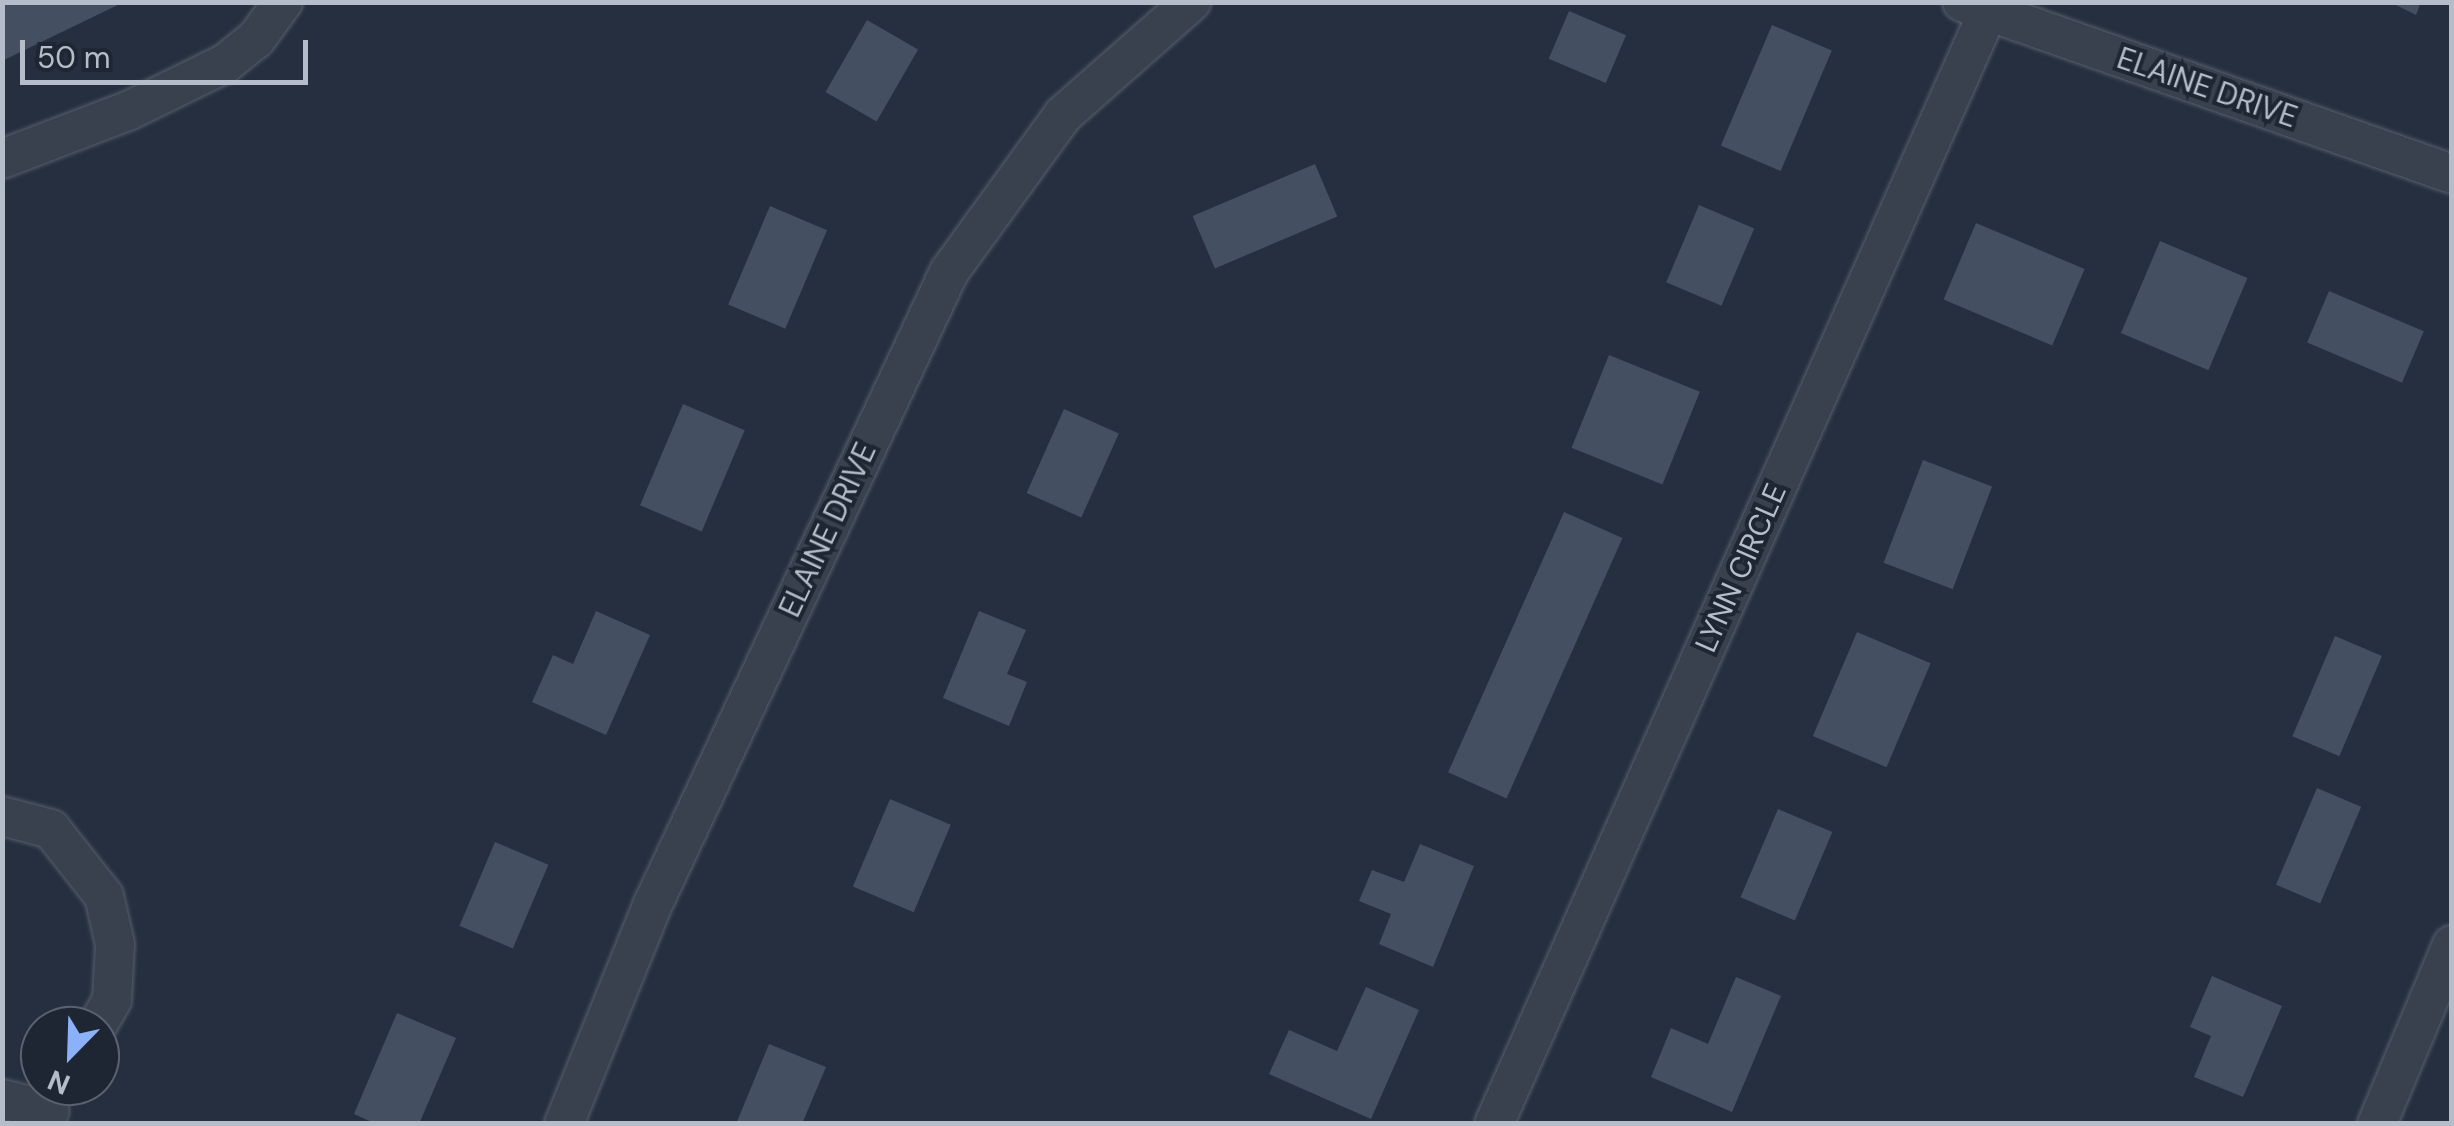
<!DOCTYPE html>
<style>
body{margin:0}
#map{position:relative;width:2454px;height:1126px;overflow:hidden;background:#252f3f;font-family:"DM Sans",sans-serif}
div>[style]{position:absolute}
.building>*{inset:0;background:#444f61;transform-origin:0 0}
.roads{filter:drop-shadow(0 0 2px #575f6d) drop-shadow(0 0 2px #575f6d)}
.minor>*{height:38px;margin:-19px;padding:0 19px;transform-origin:19px;border-radius:19px;background:#39414f}
span{translate:-50% -50%;white-space:nowrap;text-align:center;line-height:1.15;-webkit-text-stroke:8px #1e2634;paint-order:stroke}
.street-label{font-size:30px;color:#b5bcca}
.frame{position:absolute;inset:0;border:5px solid #b5bcca;pointer-events:none}
.north{position:absolute;left:20px;top:1006px;width:100px;height:100px;box-sizing:border-box;background:#1e2634;border:2px solid #5a6270;border-radius:50%;rotate:203deg;font-size:28px;font-weight:700;line-height:40px;text-align:center;color:#b5bcca}
.north::after{content:'';display:block;margin:auto;width:35px;height:45px;background:#8cb1f8;clip-path:polygon(50% 0,100% 100%,50% 72%,0 100%)}
.scale{position:absolute;left:20px;top:40px;width:288px;height:45px;box-sizing:border-box;border:5px solid #b5bcca;border-top:0;padding-left:12px;font-size:30px;line-height:35px;white-space:nowrap;color:#b5bcca;-webkit-text-stroke:8px #1e2634;paint-order:stroke}
</style>
<div id="map">
<div class="building">
<i style="clip-path:polygon(2px 2px,124px 2px,2px 61px)"></i>
<i style="clip-path:polygon(2390px 2px,2421px 2px,2416px 15px)"></i>
<i style="left:1569px;top:11px;width:62px;height:52px;rotate:23deg"></i>
<i style="left:867px;top:20px;width:59px;height:83px;rotate:30deg"></i>
<i style="left:1772px;top:25px;width:65px;height:131px;rotate:23deg"></i>
<i style="left:1315px;top:164px;width:57px;height:133px;rotate:67deg"></i>
<i style="left:1699px;top:205px;width:60px;height:84px;rotate:23deg"></i>
<i style="left:770px;top:206px;width:62px;height:107px;rotate:23deg"></i>
<i style="left:1976px;top:223px;width:118px;height:83px;rotate:23deg"></i>
<i style="left:2160px;top:241px;width:95px;height:100px;rotate:23deg"></i>
<i style="left:2329px;top:291px;width:103px;height:56px;rotate:23deg"></i>
<i style="left:1609px;top:355px;width:98px;height:100px;rotate:22deg"></i>
<i style="left:683px;top:404px;width:67px;height:110px;rotate:23deg"></i>
<i style="left:1064px;top:409px;width:60px;height:92px;rotate:24deg"></i>
<i style="left:1923px;top:460px;width:74px;height:110px;rotate:21deg"></i>
<i style="left:1564px;top:512px;width:64px;height:285px;rotate:24deg"></i>
<i style="clip-path:polygon(596px 611px,650px 635px,606px 735px,532px 702px,553px 655px,573px 664px)"></i>
<i style="clip-path:polygon(979px 611px,1026px 630px,1007px 674px,1027px 682px,1009px 726px,943px 698px)"></i>
<i style="left:1857px;top:632px;width:80px;height:113px;rotate:23deg"></i>
<i style="left:2335px;top:636px;width:51px;height:109px;rotate:23deg"></i>
<i style="left:2317px;top:788px;width:48px;height:105px;rotate:23deg"></i>
<i style="left:890px;top:799px;width:66px;height:95px;rotate:23deg"></i>
<i style="left:1778px;top:809px;width:59px;height:96px;rotate:23deg"></i>
<i style="left:495px;top:842px;width:58px;height:91px;rotate:23deg"></i>
<i style="clip-path:polygon(1420px 844px,1474px 866px,1433px 967px,1379px 944px,1391px 914px,1359px 901px,1372px 870px,1404px 882px)"></i>
<i style="clip-path:polygon(2212px 976px,2282px 1006px,2243px 1097px,2194px 1077px,2211px 1036px,2190px 1027px)"></i>
<i style="clip-path:polygon(1736px 977px,1781px 996px,1732px 1112px,1651px 1077px,1671px 1028px,1708px 1044px)"></i>
<i style="clip-path:polygon(1366px 987px,1419px 1010px,1371px 1119px,1269px 1074px,1289px 1030px,1337px 1051px)"></i>
<i style="clip-path:polygon(397px 1013px,456px 1038px,419px 1124px,376px 1124px,354px 1114px)"></i>
<i style="clip-path:polygon(769px 1044px,826px 1067px,802px 1124px,736px 1124px)"></i>
</div>
<div class="roads">
<div class="minor">
<i style="left:1962px;top:2px;width:519px;rotate:19.34deg"></i>
<i style="left:2px;top:159px;width:135px;rotate:-20.9deg"></i>
<i style="left:128px;top:111px;width:109px;rotate:-26.1deg"></i>
<i style="left:226px;top:63px;width:38px;rotate:-39deg"></i>
<i style="left:256px;top:39px;width:46px;rotate:-53.9deg"></i>
<i style="left:2px;top:816px;width:51px;rotate:14.9deg"></i>
<i style="left:51px;top:829px;width:85px;rotate:51.7deg"></i>
<i style="left:104px;top:896px;width:49px;rotate:77.1deg"></i>
<i style="left:115px;top:944px;width:56px;rotate:93.1deg"></i>
<i style="left:112px;top:1000px;width:30px;rotate:120deg"></i>
<i style="left:2px;top:1099px;width:49px;rotate:14deg"></i>
<i style="left:564px;top:1124px;width:237px;rotate:-68deg"></i>
<i style="left:653px;top:904px;width:698px;rotate:-64.9deg"></i>
<i style="left:949px;top:272px;width:194px;rotate:-54deg"></i>
<i style="left:1063px;top:115px;width:171px;rotate:-41.4deg"></i>
<i style="left:1494px;top:1124px;width:1217px;rotate:-66.05deg"></i>
<i style="left:2377px;top:1124px;width:194px;rotate:-67.3deg"></i>
</div>
</div>
<div class="street-label">
<span style="left:2207px;top:88px;rotate:19deg">ELAINE DRIVE</span>
<span style="left:828px;top:530px;rotate:-65deg">ELAINE DRIVE</span>
<span style="left:1741px;top:568px;rotate:-66deg">LYNN CIRCLE</span>
</div>
<div class="frame"></div>
<div class="north">N</div>
<div class="scale">50 m</div>
</div>
